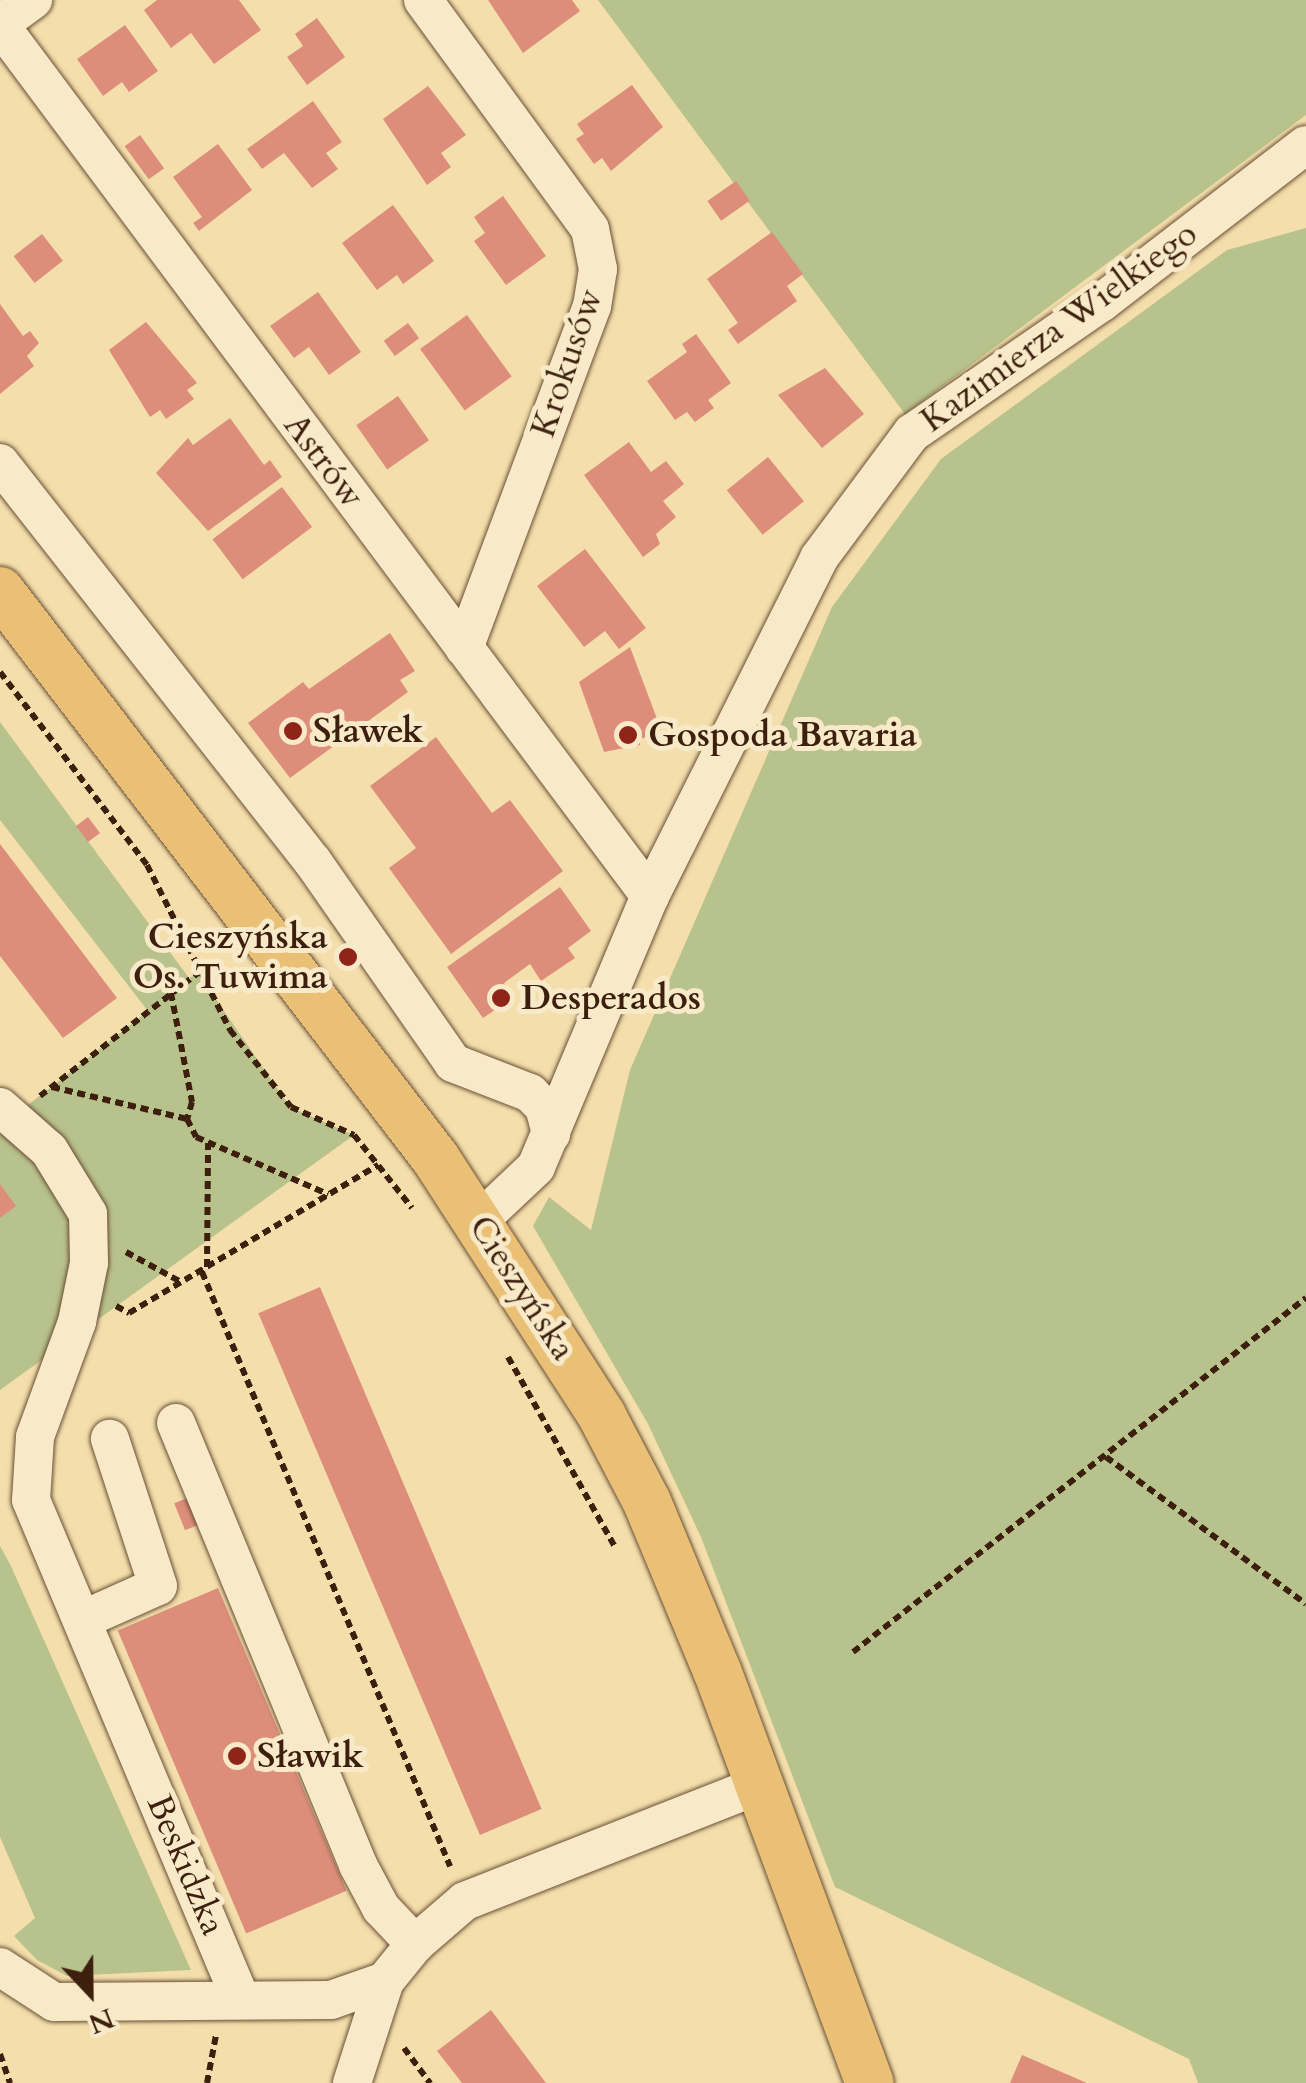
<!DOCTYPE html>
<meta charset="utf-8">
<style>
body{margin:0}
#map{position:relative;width:1306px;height:2083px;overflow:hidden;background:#f4dfac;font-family:Cardo,serif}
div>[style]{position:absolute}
.green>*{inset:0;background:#b8c28c}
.building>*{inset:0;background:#dd8e7b;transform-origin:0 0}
.path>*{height:6px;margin-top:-3px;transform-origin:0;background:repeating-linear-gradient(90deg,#3c1f0d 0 8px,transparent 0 13px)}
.roads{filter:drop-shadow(0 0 2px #6a4f35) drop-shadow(0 0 2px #6a4f35)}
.minor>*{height:38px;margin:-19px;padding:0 19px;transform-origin:19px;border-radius:19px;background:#f8eac9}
.major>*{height:48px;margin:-24px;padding:0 24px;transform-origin:24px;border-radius:24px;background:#eac076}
.dots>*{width:28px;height:28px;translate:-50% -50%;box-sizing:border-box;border:5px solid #f8eac9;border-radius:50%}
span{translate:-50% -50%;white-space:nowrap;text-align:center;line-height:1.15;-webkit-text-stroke:10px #f8eac9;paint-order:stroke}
.street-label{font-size:35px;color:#3c1f0d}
.poi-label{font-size:35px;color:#3c1f0d;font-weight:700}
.left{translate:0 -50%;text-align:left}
.right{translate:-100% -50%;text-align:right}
.north{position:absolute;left:40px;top:1943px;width:100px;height:100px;-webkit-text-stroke:8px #f8eac9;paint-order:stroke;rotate:158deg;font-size:28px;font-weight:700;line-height:40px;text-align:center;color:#3c1f0d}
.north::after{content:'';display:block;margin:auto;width:35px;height:45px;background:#3c1f0d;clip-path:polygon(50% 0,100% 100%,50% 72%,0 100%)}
</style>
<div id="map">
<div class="green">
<i style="clip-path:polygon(598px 0,1306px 0,1306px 115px,905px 414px)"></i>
<i style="clip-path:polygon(1306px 228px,1306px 2083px,1198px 2083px,1189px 2059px,835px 1887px,701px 1537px,648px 1424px,533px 1226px,549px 1197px,591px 1230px,630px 1070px,832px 607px,941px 459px,1227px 250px)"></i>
<i style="clip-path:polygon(0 722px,189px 978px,198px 973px,290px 1107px,354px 1135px,0 1390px,0 1127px,148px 1011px,0 820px)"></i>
<i style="clip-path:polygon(0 1546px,10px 1564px,191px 1970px,67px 1976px,37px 1960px,14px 1936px,35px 1918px,0 1837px)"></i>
</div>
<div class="building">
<i style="clip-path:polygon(157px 0,239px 0,261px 30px,214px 64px,191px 33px,171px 48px,144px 10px)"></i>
<i style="clip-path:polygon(488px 0,572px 0,580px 11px,523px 53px)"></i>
<i style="clip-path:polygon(317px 18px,345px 57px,307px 85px,287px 57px,303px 46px,295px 34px)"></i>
<i style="clip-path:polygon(125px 25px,158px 71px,129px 92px,122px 82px,103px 96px,77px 59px)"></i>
<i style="clip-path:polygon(632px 85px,663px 127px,611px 171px,602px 158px,594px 164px,576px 139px,584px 134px,577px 124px)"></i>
<i style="clip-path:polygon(428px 86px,466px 135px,441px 153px,451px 167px,427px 185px,383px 119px)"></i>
<i style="clip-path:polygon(313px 101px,342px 142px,326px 153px,338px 169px,312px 188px,284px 153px,262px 169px,247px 149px)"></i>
<i style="left:140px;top:135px;width:41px;height:19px;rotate:54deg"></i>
<i style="clip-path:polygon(218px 144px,252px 190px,199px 231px,193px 223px,202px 217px,173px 177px)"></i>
<i style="left:736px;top:181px;width:24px;height:35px;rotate:55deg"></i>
<i style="clip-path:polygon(503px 196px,546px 256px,506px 285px,474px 241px,485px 233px,474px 217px)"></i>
<i style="clip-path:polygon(393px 205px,434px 261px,403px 284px,397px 275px,377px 290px,342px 243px)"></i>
<i style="clip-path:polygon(772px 232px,803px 274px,787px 286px,797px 301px,738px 344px,728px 330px,738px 323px,707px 279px)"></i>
<i style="left:42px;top:234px;width:34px;height:36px;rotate:52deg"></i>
<i style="clip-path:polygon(318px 292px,361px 352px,329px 375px,309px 347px,294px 358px,270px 326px)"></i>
<i style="clip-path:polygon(0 304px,23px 336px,30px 331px,39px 343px,27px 356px,34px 366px,0 394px)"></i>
<i style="left:467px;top:315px;width:76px;height:58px;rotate:54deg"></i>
<i style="clip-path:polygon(146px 322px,197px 383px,187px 390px,194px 399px,166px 419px,160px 410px,150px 417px,109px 350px)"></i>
<i style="left:408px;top:323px;width:19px;height:30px;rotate:54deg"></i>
<i style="clip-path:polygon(696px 334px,731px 383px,708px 400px,714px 408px,695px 422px,687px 412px,675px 420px,647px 381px,687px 352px,682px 344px)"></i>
<i style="clip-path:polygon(825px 368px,864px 414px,822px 448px,778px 395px)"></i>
<i style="left:398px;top:396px;width:54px;height:51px;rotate:55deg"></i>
<i style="clip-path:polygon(230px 418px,264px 465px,270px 460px,282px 477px,208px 531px,156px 473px,188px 438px,193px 445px)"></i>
<i style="clip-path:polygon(629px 442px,651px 472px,666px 461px,684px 484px,663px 501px,676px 517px,656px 534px,660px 544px,643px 557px,584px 475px)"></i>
<i style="left:768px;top:457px;width:57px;height:53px;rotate:51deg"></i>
<i style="left:282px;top:487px;width:50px;height:87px;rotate:53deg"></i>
<i style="clip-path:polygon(585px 549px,646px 628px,619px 649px,605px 631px,584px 647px,537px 586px)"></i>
<i style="clip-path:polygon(390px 633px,415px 671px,400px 680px,408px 692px,290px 778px,248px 723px,303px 682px,309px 689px)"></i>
<i style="clip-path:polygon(630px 647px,662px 732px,640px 739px,640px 745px,604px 752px,579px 682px)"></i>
<i style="clip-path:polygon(436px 737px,492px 813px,510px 800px,563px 871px,451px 954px,389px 868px,416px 848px,370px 786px)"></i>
<i style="left:88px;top:817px;width:20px;height:15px;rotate:53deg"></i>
<i style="clip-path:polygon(0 844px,117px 998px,63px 1038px,0 956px)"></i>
<i style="clip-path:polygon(560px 887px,591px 931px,568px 948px,575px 958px,541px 981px,530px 964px,504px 983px,514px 997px,483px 1018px,447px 967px)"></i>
<i style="clip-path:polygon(0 1184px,16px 1206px,0 1218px)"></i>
<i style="left:320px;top:1287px;width:567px;height:67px;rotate:67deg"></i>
<i style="left:202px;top:1492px;width:29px;height:30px;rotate:68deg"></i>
<i style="left:218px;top:1588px;width:329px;height:109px;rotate:67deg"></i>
<i style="clip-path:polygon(491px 2010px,546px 2083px,462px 2083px,437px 2051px)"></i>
<i style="clip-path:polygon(1022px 2055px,1087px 2083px,1010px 2083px)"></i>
</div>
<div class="path">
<i style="left:0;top:672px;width:243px;rotate:52.7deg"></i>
<i style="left:147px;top:865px;width:185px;rotate:63.3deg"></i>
<i style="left:230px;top:1030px;width:98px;rotate:51.6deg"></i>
<i style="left:291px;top:1107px;width:69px;rotate:24deg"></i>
<i style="left:354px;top:1135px;width:93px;rotate:51.5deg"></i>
<i style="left:171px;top:993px;width:111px;rotate:79.1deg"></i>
<i style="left:192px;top:1102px;width:18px;rotate:106deg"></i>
<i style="left:187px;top:1119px;width:20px;rotate:63deg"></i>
<i style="left:196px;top:1137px;width:144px;rotate:23.4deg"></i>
<i style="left:52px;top:1087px;width:139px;rotate:13.3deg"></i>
<i style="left:40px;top:1096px;width:200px;rotate:-37.9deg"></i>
<i style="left:126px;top:1252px;width:63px;rotate:28.6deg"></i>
<i style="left:207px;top:1267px;width:124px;rotate:-89.5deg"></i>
<i style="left:202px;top:1272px;width:644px;rotate:67.34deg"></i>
<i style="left:116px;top:1306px;width:15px;rotate:28deg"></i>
<i style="left:129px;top:1313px;width:290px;rotate:-30.7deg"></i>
<i style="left:508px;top:1357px;width:218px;rotate:60.6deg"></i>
<i style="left:1106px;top:1457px;width:248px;rotate:36.3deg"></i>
<i style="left:853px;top:1652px;width:575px;rotate:-38.01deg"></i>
<i style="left:404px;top:2048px;width:44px;rotate:53.4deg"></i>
<i style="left:0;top:2054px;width:31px;rotate:71deg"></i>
<i style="left:207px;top:2083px;width:49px;rotate:-79.4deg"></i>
</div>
<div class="roads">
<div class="minor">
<i style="left:423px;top:0;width:283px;rotate:53.9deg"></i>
<i style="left:590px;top:229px;width:41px;rotate:78.7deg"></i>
<i style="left:598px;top:269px;width:37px;rotate:99deg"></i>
<i style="left:592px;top:306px;width:365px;rotate:110.5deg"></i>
<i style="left:0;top:24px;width:41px;rotate:-36deg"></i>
<i style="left:0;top:25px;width:1087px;rotate:53.27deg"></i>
<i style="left:0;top:463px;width:507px;rotate:51.89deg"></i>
<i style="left:313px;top:862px;width:245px;rotate:55.1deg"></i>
<i style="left:453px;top:1063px;width:83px;rotate:21.3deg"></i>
<i style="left:530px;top:1093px;width:20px;rotate:45deg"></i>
<i style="left:544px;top:1107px;width:28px;rotate:75deg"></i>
<i style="left:0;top:1107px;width:65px;rotate:41.3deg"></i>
<i style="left:49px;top:1150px;width:75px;rotate:58.6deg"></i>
<i style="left:88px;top:1214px;width:49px;rotate:88.8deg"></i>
<i style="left:89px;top:1263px;width:60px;rotate:101.5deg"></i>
<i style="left:77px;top:1322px;width:122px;rotate:110.1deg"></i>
<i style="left:35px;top:1437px;width:63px;rotate:93.6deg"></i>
<i style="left:31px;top:1500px;width:542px;rotate:67.22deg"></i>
<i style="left:480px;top:1220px;width:77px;rotate:-43.4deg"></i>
<i style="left:536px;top:1167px;width:294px;rotate:-67.2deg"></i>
<i style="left:650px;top:896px;width:378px;rotate:-63.4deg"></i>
<i style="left:819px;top:558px;width:156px;rotate:-53.4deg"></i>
<i style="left:912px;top:433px;width:231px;rotate:-34.6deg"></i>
<i style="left:1102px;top:302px;width:257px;rotate:-37.6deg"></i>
<i style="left:176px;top:1423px;width:478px;rotate:67.6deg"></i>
<i style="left:358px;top:1865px;width:49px;rotate:61.9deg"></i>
<i style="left:381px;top:1908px;width:50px;rotate:46.6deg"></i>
<i style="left:82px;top:1620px;width:83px;rotate:-24.1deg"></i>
<i style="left:158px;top:1586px;width:155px;rotate:-108.1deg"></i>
<i style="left:0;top:1967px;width:64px;rotate:32.9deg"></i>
<i style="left:54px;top:2002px;width:277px;rotate:-0.4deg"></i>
<i style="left:331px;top:2000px;width:57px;rotate:-19.4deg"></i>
<i style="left:352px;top:2083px;width:107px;rotate:-72.1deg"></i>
<i style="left:385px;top:1981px;width:48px;rotate:-51deg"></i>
<i style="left:415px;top:1944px;width:66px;rotate:-40.7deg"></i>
<i style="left:465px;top:1901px;width:319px;rotate:-21.5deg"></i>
</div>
<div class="major">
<i style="left:0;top:591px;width:716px;rotate:52.49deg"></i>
<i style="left:436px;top:1159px;width:306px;rotate:57.1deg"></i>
<i style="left:602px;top:1416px;width:97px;rotate:62.4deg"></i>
<i style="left:647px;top:1502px;width:185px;rotate:67.5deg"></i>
<i style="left:718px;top:1673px;width:437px;rotate:69.7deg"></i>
</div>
</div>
<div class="dots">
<i style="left:293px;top:731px;background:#8f2418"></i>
<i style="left:628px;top:735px;background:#8f2418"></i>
<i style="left:348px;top:957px;background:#8f2418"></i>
<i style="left:501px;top:998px;background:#8f2418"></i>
<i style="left:237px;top:1756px;background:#8f2418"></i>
</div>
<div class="street-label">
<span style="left:1059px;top:327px;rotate:-36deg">Kazimierza Wielkiego</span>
<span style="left:567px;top:363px;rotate:-71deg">Krokusów</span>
<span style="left:324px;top:461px;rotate:53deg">Astrów</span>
<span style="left:522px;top:1288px;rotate:57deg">Cieszyńska</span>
<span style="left:186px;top:1865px;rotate:67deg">Beskidzka</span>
</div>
<div class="poi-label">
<span class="left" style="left:313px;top:731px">Sławek</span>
<span class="left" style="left:648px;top:735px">Gospoda Bavaria</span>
<span class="right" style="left:328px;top:957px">Cieszyńska<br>Os. Tuwima</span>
<span class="left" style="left:521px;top:998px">Desperados</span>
<span class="left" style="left:257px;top:1756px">Sławik</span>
</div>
<div class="north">N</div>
</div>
